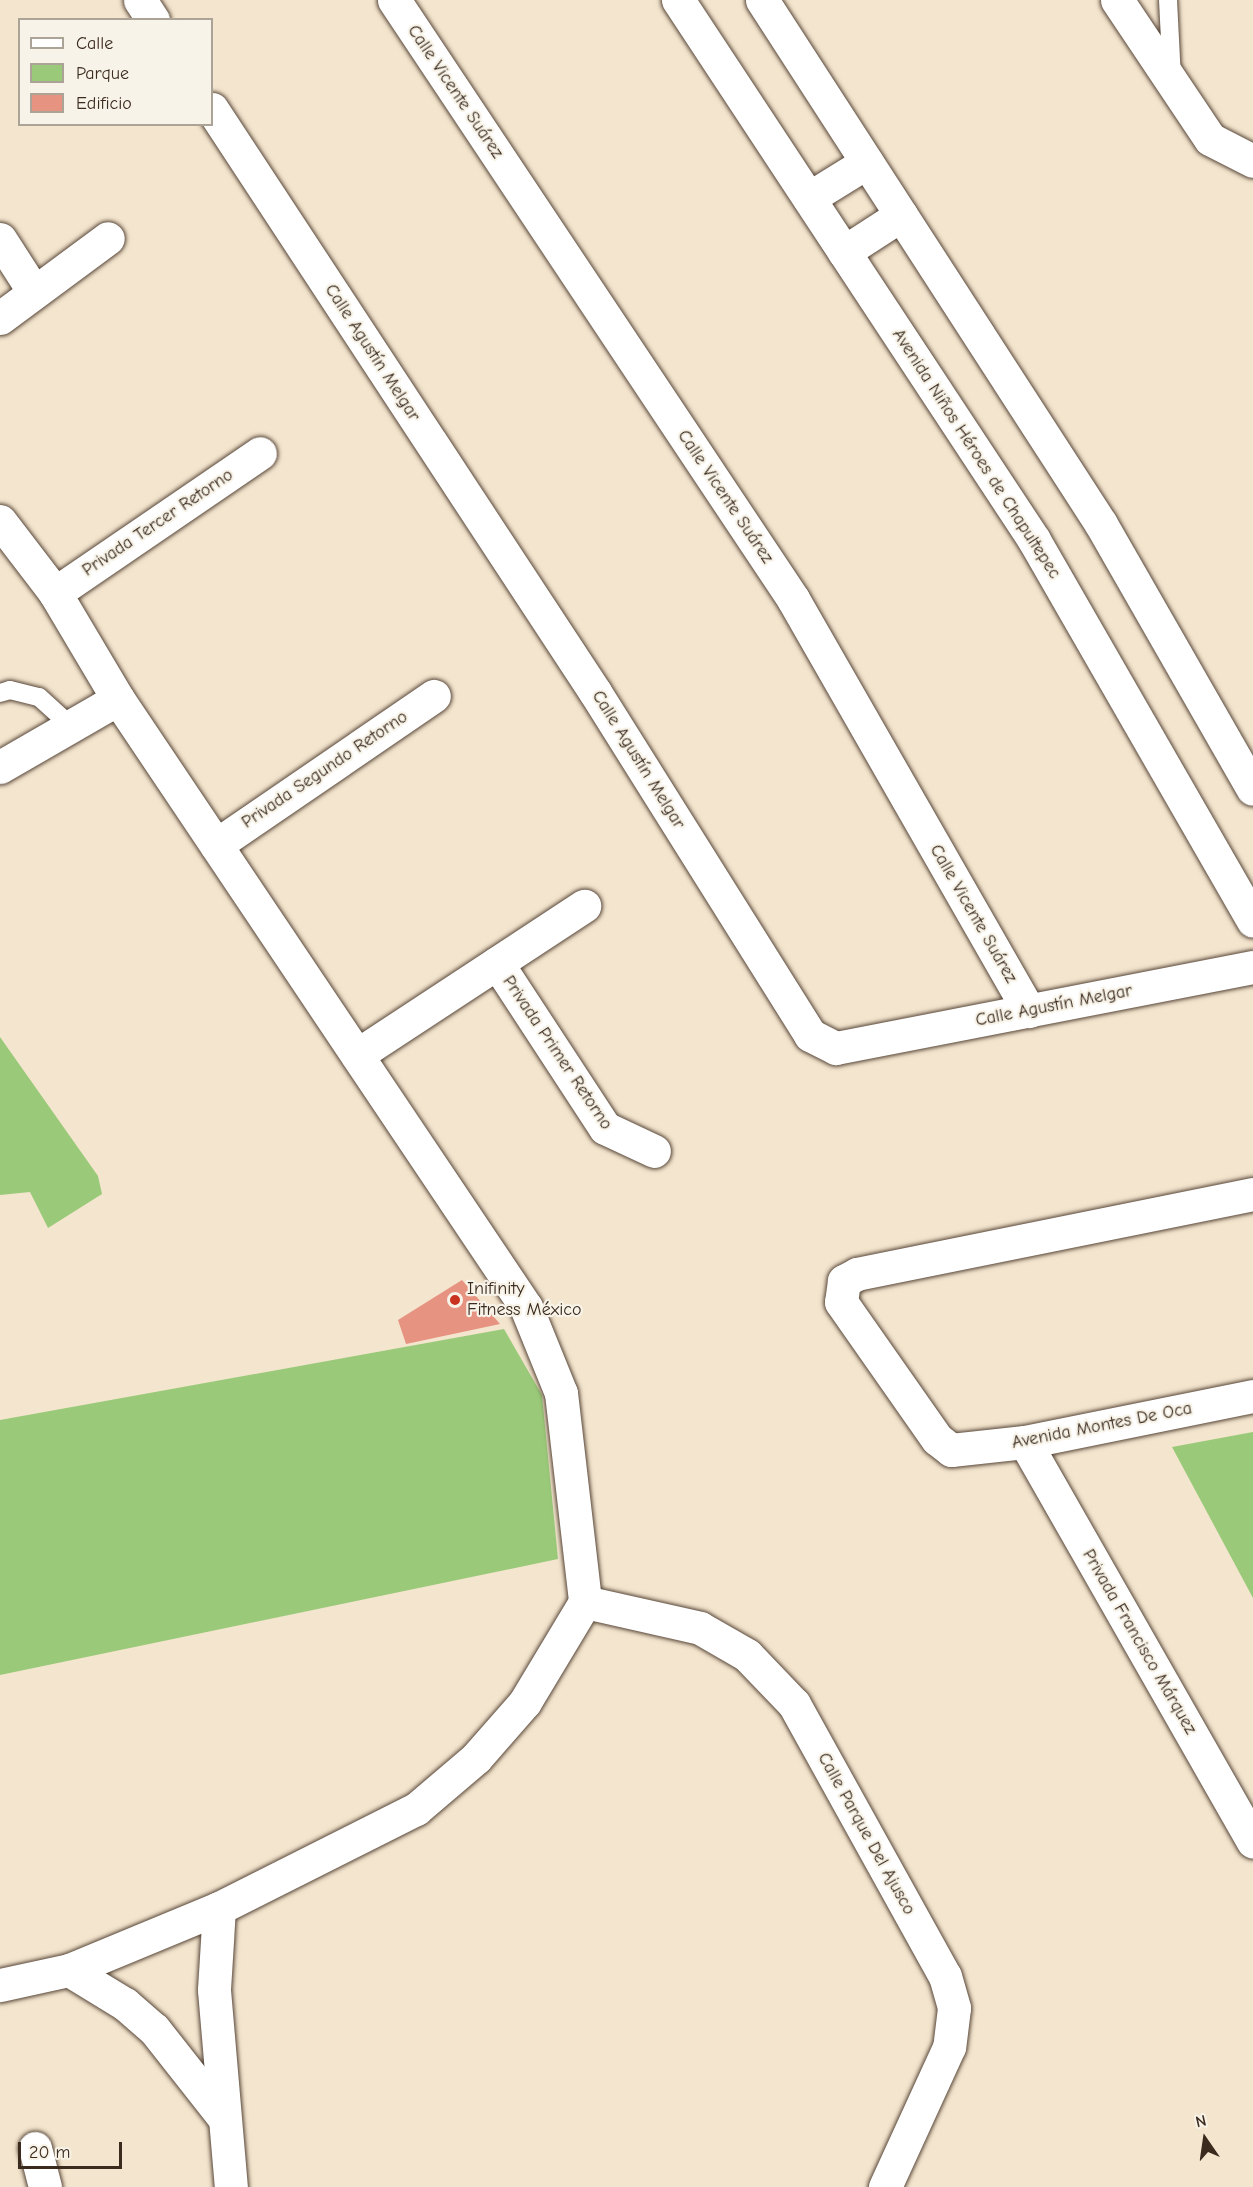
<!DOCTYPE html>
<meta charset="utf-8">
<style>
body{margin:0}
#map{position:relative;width:1253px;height:2187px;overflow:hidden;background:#f4e5ce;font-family:"Comic Neue",sans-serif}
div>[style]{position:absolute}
.green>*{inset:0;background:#9aca79}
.building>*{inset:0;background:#e69381}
.roads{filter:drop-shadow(0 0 2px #574638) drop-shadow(0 0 2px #574638)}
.lane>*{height:18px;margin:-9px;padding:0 9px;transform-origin:9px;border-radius:9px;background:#fff}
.street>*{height:33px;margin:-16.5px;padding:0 16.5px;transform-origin:16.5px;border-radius:16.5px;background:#fff}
.dots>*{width:16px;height:16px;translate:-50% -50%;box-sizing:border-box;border:3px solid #f7f3e8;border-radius:50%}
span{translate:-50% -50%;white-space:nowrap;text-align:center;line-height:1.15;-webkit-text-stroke:4.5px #f7f3e8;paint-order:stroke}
.street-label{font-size:18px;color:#3b2a1e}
.poi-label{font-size:18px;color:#3b2a1e}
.left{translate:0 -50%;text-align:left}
.legend{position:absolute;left:18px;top:18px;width:195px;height:108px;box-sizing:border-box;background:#f7f3e8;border:2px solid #aca397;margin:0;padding:8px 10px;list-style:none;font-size:18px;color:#3b2a1e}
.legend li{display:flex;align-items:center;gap:12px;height:30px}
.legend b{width:30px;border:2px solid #aca397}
.north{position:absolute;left:1175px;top:2109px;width:60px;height:60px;-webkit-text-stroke:4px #f7f3e8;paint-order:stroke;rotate:347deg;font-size:16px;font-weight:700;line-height:24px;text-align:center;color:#3b2a1e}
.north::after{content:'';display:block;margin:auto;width:21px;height:27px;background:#3b2a1e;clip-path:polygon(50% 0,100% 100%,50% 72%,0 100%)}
.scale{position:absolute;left:18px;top:2142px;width:104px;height:27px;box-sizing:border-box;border:3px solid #3b2a1e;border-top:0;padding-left:8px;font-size:18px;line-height:21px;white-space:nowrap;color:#3b2a1e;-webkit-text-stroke:4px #f7f3e8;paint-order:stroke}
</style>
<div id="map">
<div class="green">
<i style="clip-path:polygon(0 1037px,98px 1176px,102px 1194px,48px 1228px,30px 1192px,0 1195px)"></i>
<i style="clip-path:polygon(504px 1329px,542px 1395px,558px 1559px,0 1675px,0 1420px)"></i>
<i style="clip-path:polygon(1253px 1432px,1253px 1598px,1172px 1447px)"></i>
</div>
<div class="building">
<i style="clip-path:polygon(462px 1280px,500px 1324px,406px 1344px,398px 1320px)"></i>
</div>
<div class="roads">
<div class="lane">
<i style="left:1168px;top:0;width:79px;rotate:87.1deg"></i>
<i style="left:0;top:693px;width:10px;rotate:-17deg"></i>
<i style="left:10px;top:690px;width:30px;rotate:14deg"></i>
<i style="left:39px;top:697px;width:43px;rotate:42.2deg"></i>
</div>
<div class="street">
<i style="left:140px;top:0;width:24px;rotate:57deg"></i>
<i style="left:394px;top:0;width:720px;rotate:56.33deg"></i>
<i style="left:793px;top:599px;width:475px;rotate:60.2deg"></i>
<i style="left:678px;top:0;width:647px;rotate:56.6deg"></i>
<i style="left:1034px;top:540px;width:439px;rotate:60.1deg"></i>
<i style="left:762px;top:0;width:624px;rotate:57.1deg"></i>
<i style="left:1101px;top:524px;width:305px;rotate:60.2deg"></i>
<i style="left:1117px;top:0;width:167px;rotate:56.2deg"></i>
<i style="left:1210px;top:139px;width:48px;rotate:27.1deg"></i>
<i style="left:212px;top:109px;width:698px;rotate:56.7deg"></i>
<i style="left:595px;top:692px;width:405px;rotate:57.9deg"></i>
<i style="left:810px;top:1035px;width:29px;rotate:27deg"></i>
<i style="left:836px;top:1048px;width:425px;rotate:-11deg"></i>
<i style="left:809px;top:198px;width:68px;rotate:-31.8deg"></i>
<i style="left:0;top:239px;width:63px;rotate:57.3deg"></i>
<i style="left:844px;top:252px;width:68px;rotate:-33deg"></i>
<i style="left:0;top:318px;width:134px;rotate:-36.5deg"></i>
<i style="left:0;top:521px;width:91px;rotate:52.6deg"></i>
<i style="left:55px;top:593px;width:123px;rotate:59.3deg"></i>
<i style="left:118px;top:699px;width:732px;rotate:56.14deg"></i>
<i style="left:526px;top:1307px;width:93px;rotate:67.9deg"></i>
<i style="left:561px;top:1393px;width:210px;rotate:83.4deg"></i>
<i style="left:585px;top:1602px;width:117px;rotate:121deg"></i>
<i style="left:525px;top:1702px;width:74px;rotate:131.2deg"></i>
<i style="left:476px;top:1758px;width:79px;rotate:139.6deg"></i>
<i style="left:416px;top:1809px;width:220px;rotate:153.3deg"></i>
<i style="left:219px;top:1908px;width:162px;rotate:157.5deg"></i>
<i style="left:69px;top:1970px;width:71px;rotate:167.7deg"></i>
<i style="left:55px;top:593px;width:248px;rotate:-34.3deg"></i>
<i style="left:0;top:767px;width:136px;rotate:-30deg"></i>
<i style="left:216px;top:845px;width:264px;rotate:-34.4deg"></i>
<i style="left:497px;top:963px;width:197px;rotate:56.8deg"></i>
<i style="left:605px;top:1128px;width:54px;rotate:25.1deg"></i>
<i style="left:357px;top:1055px;width:272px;rotate:-33.3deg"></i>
<i style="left:1253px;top:1194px;width:404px;rotate:168.6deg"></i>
<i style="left:857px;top:1274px;width:15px;rotate:152deg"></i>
<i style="left:844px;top:1281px;width:21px;rotate:98deg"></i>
<i style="left:841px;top:1302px;width:167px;rotate:55deg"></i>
<i style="left:937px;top:1439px;width:18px;rotate:38deg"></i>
<i style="left:951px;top:1450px;width:74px;rotate:-6.2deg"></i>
<i style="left:1025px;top:1442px;width:233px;rotate:-11.4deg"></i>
<i style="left:1025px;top:1442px;width:460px;rotate:60.3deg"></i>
<i style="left:585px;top:1602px;width:118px;rotate:12.7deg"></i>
<i style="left:700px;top:1628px;width:54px;rotate:29.9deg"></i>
<i style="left:747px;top:1655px;width:68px;rotate:46.2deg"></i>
<i style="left:794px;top:1704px;width:311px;rotate:61deg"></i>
<i style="left:945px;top:1976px;width:33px;rotate:74deg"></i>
<i style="left:954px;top:2008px;width:39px;rotate:97deg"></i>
<i style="left:949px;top:2047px;width:154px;rotate:114.6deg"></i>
<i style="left:219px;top:1908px;width:82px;rotate:93.5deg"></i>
<i style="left:214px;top:1990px;width:198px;rotate:85.1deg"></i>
<i style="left:69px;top:1970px;width:66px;rotate:31.3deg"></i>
<i style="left:125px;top:2004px;width:38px;rotate:41deg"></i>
<i style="left:154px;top:2029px;width:113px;rotate:51.8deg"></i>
<i style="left:35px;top:2148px;width:40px;rotate:75.6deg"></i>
</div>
</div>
<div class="dots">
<i style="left:455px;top:1300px;background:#c8321e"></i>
</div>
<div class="street-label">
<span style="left:455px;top:92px;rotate:56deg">Calle Vicente Suárez</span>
<span style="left:372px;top:353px;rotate:57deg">Calle Agustín Melgar</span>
<span style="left:976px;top:454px;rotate:57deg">Avenida Niños Héroes de Chapultepec</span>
<span style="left:725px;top:497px;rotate:56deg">Calle Vicente Suárez</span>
<span style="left:158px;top:523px;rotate:-34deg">Privada Tercer Retorno</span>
<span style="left:638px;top:760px;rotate:58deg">Calle Agustín Melgar</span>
<span style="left:325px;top:770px;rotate:-34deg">Privada Segundo Retorno</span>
<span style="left:973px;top:914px;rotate:60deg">Calle Vicente Suárez</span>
<span style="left:1054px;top:1006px;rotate:-11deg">Calle Agustín Melgar</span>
<span style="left:557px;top:1053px;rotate:56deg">Privada Primer Retorno</span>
<span style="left:1102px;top:1426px;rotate:-11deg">Avenida Montes De Oca</span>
<span style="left:1139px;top:1642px;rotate:60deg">Privada Francisco Márquez</span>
<span style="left:866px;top:1834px;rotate:61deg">Calle Parque Del Ajusco</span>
</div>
<div class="poi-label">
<span class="left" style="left:467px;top:1300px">Inifinity<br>Fitness México</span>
</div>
<ul class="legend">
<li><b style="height:8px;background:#fff"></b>Calle</li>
<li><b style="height:16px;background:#9aca79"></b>Parque</li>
<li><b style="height:16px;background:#e69381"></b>Edificio</li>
</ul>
<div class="north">N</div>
<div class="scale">20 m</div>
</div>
